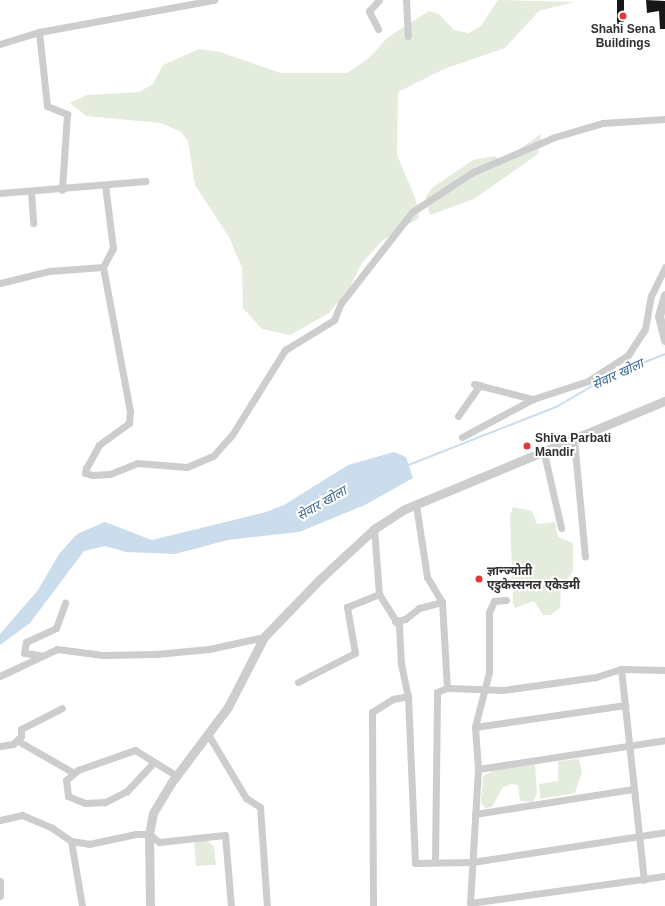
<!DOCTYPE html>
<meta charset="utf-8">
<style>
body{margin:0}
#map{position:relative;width:665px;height:906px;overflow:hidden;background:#fff;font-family:Helvetica,"Noto Sans Devanagari",sans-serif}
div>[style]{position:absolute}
.green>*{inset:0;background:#e4ecde}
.water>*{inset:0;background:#cbdcec}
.stream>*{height:2px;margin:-1px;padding:0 1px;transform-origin:1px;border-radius:1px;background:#cbdcec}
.building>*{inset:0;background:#171717;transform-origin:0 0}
.minor>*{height:7px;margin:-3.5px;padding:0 3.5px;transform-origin:3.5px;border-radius:3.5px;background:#cdcdcd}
.tertiary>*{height:9px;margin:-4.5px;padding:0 4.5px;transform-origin:4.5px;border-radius:4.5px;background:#cdcdcd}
.dots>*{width:11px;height:11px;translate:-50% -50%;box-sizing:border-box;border:2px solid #fff;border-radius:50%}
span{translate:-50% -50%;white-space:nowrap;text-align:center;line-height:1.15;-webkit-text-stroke:4px #fff;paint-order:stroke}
.poi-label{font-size:12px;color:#303030;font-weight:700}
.left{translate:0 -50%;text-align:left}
.water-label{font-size:13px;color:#3e6991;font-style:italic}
</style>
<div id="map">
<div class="green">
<i style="clip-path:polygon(498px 0,574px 2px,539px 11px,505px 48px,444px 69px,398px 92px,397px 155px,416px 200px,419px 218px,382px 241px,362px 263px,350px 287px,329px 313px,290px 335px,262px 329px,243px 308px,242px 268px,229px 237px,195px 185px,188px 141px,181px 132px,161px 123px,86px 116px,70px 103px,87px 95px,139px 92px,153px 84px,163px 65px,199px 49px,220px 52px,281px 73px,347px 73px,369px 58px,388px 37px,429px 11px,439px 14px,454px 30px,468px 33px,481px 26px)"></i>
<i style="clip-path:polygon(541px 134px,538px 154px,474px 199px,430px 215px,425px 198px,432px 188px,473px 160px,495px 156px,502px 162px)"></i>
<i style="clip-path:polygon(513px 507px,532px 511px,537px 524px,555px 522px,558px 537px,573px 543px,573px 571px,561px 588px,560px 608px,551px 615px,543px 615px,534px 601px,515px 608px,513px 603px,510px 515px)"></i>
<i style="clip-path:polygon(579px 759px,582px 772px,575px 793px,540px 799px,539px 784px,558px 781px,558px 761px)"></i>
<i style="clip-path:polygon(535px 764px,537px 793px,533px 802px,520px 801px,518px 785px,512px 784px,503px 787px,492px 807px,485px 808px,481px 803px,483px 776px,496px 769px)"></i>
<i style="clip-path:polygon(194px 841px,208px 841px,214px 847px,216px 865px,196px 866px)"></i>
</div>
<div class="water">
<i style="clip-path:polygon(394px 452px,406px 457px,413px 478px,365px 505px,299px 532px,228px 540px,175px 554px,126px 552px,105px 546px,84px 551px,30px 623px,0 645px,0 634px,38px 590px,59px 554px,77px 534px,105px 522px,152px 540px,266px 512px,284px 505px,348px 465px)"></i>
</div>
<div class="stream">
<i style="left:406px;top:466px;width:163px;rotate:-21.5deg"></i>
<i style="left:558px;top:406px;width:59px;rotate:-30.5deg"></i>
<i style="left:609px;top:376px;width:60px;rotate:-21.4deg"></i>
</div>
<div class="building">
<i style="left:617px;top:0;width:7px;height:34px"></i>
<i style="clip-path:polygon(646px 0,665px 1px,665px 29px,660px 29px,659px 11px,647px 13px)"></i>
</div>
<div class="minor">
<i style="left:406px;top:0;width:36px;rotate:87deg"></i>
<i style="left:378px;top:29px;width:20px;rotate:-117deg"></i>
<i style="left:369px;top:11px;width:15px;rotate:-48deg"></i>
<i style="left:39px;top:32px;width:74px;rotate:83.8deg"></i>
<i style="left:47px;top:106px;width:22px;rotate:22deg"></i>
<i style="left:67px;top:114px;width:76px;rotate:93.8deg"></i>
<i style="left:0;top:44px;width:41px;rotate:-17.1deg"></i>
<i style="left:39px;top:32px;width:178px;rotate:-10.4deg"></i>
<i style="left:105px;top:185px;width:64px;rotate:82.8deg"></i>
<i style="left:113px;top:248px;width:21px;rotate:118deg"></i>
<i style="left:103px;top:267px;width:147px;rotate:79.4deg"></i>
<i style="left:130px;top:411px;width:12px;rotate:95deg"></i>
<i style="left:129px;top:423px;width:37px;rotate:144deg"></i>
<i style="left:99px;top:445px;width:26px;rotate:119deg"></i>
<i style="left:86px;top:468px;width:5px;rotate:101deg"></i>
<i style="left:85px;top:473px;width:7px;rotate:16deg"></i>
<i style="left:92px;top:475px;width:18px;rotate:-3deg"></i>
<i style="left:110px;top:474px;width:29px;rotate:-22deg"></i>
<i style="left:137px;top:463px;width:50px;rotate:4.6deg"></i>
<i style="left:187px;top:467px;width:28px;rotate:-23deg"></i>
<i style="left:213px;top:456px;width:28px;rotate:-48deg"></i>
<i style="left:232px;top:435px;width:100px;rotate:-58.1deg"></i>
<i style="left:285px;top:350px;width:57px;rotate:-31.5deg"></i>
<i style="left:334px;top:320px;width:18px;rotate:-68deg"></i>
<i style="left:341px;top:303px;width:115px;rotate:-52deg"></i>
<i style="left:412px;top:212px;width:73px;rotate:-33.3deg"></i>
<i style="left:473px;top:172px;width:89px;rotate:-23.1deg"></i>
<i style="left:555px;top:137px;width:50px;rotate:-16.3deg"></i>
<i style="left:603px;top:123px;width:62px;rotate:-3.7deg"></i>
<i style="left:31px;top:191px;width:32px;rotate:86deg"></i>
<i style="left:0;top:193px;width:146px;rotate:-4.7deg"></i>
<i style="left:0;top:283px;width:50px;rotate:-13.8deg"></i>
<i style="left:49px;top:271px;width:54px;rotate:-4.2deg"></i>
<i style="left:474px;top:384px;width:61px;rotate:14.3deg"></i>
<i style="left:533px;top:399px;width:58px;rotate:-18.1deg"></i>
<i style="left:588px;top:381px;width:48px;rotate:-33deg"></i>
<i style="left:628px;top:355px;width:31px;rotate:-57deg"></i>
<i style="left:645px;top:329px;width:34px;rotate:-80deg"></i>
<i style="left:651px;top:296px;width:32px;rotate:-64deg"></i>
<i style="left:458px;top:416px;width:38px;rotate:-55deg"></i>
<i style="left:462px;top:437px;width:81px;rotate:-28.2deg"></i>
<i style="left:574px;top:440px;width:117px;rotate:84.6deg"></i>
<i style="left:544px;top:453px;width:77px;rotate:77.2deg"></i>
<i style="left:416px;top:505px;width:73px;rotate:81.3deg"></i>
<i style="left:427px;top:577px;width:29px;rotate:59deg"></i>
<i style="left:374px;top:529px;width:65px;rotate:85.6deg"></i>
<i style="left:506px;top:600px;width:12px;rotate:175deg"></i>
<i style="left:494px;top:601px;width:12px;rotate:114deg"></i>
<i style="left:489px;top:612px;width:60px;rotate:90deg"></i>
<i style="left:489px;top:672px;width:57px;rotate:104.3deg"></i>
<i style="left:475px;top:727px;width:42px;rotate:85.9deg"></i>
<i style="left:478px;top:769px;width:134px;rotate:93.4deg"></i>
<i style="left:470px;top:903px;width:197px;rotate:-7.9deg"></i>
<i style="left:395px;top:621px;width:10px;rotate:-11deg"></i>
<i style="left:405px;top:619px;width:18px;rotate:-38deg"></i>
<i style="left:419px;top:608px;width:24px;rotate:-15deg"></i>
<i style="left:442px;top:602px;width:86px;rotate:86.7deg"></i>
<i style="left:39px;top:655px;width:15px;rotate:-172deg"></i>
<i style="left:24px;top:653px;width:11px;rotate:-80deg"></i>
<i style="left:26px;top:642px;width:33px;rotate:-25deg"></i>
<i style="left:56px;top:628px;width:27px;rotate:-70deg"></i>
<i style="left:621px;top:669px;width:212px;rotate:83.8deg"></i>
<i style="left:0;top:676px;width:63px;rotate:-25.3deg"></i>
<i style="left:57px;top:649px;width:46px;rotate:7.4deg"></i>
<i style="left:103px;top:655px;width:53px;rotate:-1.1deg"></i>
<i style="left:156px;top:654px;width:53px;rotate:-5.4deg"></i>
<i style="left:209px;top:649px;width:56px;rotate:-12.3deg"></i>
<i style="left:298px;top:682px;width:64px;rotate:-27deg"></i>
<i style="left:355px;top:653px;width:47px;rotate:-99.9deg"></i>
<i style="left:347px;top:607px;width:35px;rotate:-22deg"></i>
<i style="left:379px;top:594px;width:38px;rotate:58deg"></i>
<i style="left:399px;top:626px;width:38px;rotate:87deg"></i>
<i style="left:401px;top:664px;width:33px;rotate:78deg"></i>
<i style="left:408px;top:696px;width:167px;rotate:87.6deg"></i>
<i style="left:415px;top:863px;width:57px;rotate:-1deg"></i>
<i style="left:472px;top:862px;width:195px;rotate:-8.8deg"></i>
<i style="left:475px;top:727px;width:152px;rotate:-8.3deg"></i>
<i style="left:209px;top:736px;width:72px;rotate:59.2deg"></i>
<i style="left:246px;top:798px;width:17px;rotate:33deg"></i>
<i style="left:260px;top:807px;width:99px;rotate:86deg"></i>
<i style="left:18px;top:741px;width:64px;rotate:29.7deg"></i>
<i style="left:0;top:746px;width:13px;rotate:-9deg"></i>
<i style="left:13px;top:744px;width:11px;rotate:-45deg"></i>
<i style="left:21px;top:736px;width:7px;rotate:-90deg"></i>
<i style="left:21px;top:729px;width:46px;rotate:-27.1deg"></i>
<i style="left:154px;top:762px;width:40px;rotate:133deg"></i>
<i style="left:127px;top:791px;width:25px;rotate:153deg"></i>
<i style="left:105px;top:802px;width:20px;rotate:177deg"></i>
<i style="left:85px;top:803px;width:18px;rotate:-158deg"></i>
<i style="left:68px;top:796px;width:16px;rotate:-97deg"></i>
<i style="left:66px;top:780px;width:16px;rotate:-40deg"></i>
<i style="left:78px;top:770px;width:60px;rotate:-19.3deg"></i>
<i style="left:135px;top:750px;width:49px;rotate:31.8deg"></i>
<i style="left:478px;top:769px;width:189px;rotate:-8.8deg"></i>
<i style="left:475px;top:814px;width:159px;rotate:-9deg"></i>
<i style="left:0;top:820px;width:23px;rotate:-13deg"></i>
<i style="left:22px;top:815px;width:33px;rotate:23deg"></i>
<i style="left:52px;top:828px;width:23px;rotate:34deg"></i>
<i style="left:71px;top:841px;width:18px;rotate:9deg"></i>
<i style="left:89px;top:844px;width:48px;rotate:-12deg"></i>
<i style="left:136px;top:834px;width:13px"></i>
<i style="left:149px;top:834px;width:13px;rotate:39deg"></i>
<i style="left:159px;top:842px;width:66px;rotate:-6.1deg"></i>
<i style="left:225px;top:835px;width:71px;rotate:85.2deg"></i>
<i style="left:71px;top:841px;width:66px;rotate:80.4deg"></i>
<i style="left:435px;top:861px;width:169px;rotate:-89.3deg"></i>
<i style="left:437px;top:692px;width:11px;rotate:-22deg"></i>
<i style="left:447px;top:688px;width:56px;rotate:2deg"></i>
<i style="left:503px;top:690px;width:94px;rotate:-8deg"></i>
<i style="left:596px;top:677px;width:26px;rotate:-18deg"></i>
<i style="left:621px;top:669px;width:44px;rotate:1.3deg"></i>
<i style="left:0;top:881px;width:15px;rotate:90deg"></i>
<i style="left:373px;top:906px;width:194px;rotate:-90.3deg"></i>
<i style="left:372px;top:712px;width:25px;rotate:-32deg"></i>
<i style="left:393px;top:699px;width:15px;rotate:-11deg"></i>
</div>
<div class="tertiary">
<i style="left:665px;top:295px;width:22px;rotate:106deg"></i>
<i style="left:659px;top:316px;width:25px;rotate:76deg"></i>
<i style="left:150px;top:906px;width:72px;rotate:-90.8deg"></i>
<i style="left:149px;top:834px;width:21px;rotate:-79deg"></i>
<i style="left:153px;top:813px;width:35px;rotate:-59deg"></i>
<i style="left:171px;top:783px;width:95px;rotate:-53.1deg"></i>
<i style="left:228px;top:707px;width:79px;rotate:-62.8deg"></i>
<i style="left:264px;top:637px;width:81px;rotate:-46deg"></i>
<i style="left:320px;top:579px;width:74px;rotate:-42.8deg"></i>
<i style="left:374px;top:529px;width:37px;rotate:-33deg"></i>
<i style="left:405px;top:509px;width:282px;rotate:-22.6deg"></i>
</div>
<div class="dots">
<i style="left:623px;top:16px;background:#e33936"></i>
<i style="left:527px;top:446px;background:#e33936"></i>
<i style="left:479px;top:579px;background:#e33936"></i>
</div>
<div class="poi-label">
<span style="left:623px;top:37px">Shahi Sena<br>Buildings</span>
<span class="left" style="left:535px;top:446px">Shiva Parbati<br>Mandir</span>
<span class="left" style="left:487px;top:579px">ज्ञान्ज्योती<br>एडुकेस्सनल एकेडमी</span>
</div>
<div class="water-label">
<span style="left:618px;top:375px;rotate:-25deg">सेवार खोला</span>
<span style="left:322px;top:504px;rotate:-30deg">सेवार खोला</span>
</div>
</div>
